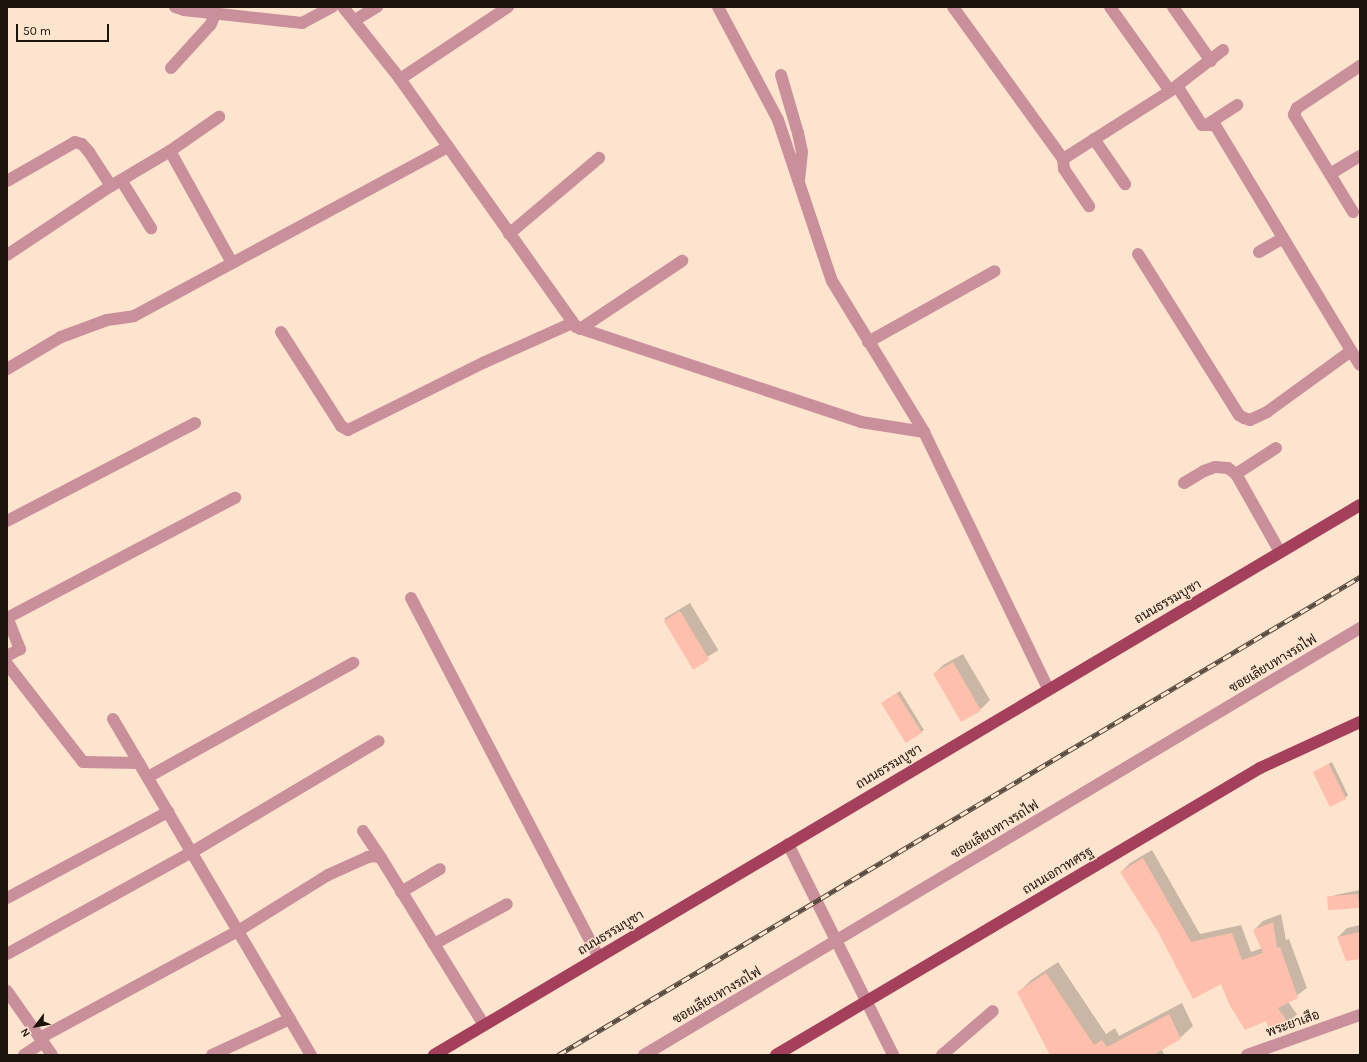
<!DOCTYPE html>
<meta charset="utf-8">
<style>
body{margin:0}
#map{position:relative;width:1367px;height:1062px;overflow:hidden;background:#fde4cf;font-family:Karla,Sarabun,sans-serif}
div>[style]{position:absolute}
.shadow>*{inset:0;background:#0003;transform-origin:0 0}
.building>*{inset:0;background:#febfac;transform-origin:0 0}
.minor>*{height:12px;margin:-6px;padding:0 6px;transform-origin:6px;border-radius:6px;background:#c9909b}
.major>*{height:12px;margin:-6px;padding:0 6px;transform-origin:6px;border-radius:6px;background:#a4405b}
.rail>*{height:4.5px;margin-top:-2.25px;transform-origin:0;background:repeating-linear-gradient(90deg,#fde4cf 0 9px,#574b3f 0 18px);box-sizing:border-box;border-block:1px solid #574b3f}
span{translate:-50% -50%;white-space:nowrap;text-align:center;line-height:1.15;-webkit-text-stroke:3px #fde4cf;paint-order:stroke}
.street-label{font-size:13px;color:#1c140c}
.frame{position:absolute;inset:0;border:8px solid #1c140c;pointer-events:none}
.north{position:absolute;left:16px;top:1006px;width:40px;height:40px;-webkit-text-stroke:3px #fde4cf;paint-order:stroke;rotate:238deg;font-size:11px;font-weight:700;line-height:16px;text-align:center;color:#1c140c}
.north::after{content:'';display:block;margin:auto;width:14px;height:18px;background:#1c140c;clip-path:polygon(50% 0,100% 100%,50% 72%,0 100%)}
.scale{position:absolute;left:16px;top:24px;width:93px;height:18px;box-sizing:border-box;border:2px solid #1c140c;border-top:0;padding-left:5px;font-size:12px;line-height:14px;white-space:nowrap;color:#1c140c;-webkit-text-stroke:3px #fde4cf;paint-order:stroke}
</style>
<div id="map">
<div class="shadow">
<i style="left:690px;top:603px;width:55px;height:30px;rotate:59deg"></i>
<i style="clip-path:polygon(963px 654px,990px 700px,981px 709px,961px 720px,934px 674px,943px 665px)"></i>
<i style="clip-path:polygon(900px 691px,924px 730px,921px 732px,885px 701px)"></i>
<i style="clip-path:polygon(1332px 762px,1348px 795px,1345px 798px,1314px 772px)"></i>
<i style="clip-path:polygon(1152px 850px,1200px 934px,1241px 925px,1251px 952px,1262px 948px,1254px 930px,1263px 921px,1281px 914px,1286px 940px,1289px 939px,1307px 988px,1288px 1002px,1297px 1014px,1288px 1023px,1222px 982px,1159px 932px,1121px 872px,1130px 863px)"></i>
<i style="clip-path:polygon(1360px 890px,1358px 907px,1329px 901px,1335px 895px)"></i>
<i style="clip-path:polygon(1360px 925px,1360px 958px,1338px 937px,1347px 928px)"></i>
<i style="clip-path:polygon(1058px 962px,1106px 1034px,1115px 1028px,1119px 1036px,1182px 1003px,1193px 1026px,1180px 1038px,1162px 1049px,1164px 1055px,1051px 1055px,1019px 992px,1031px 980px)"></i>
</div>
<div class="building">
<i style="left:680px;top:611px;width:57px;height:19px;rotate:59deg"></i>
<i style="left:953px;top:662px;width:56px;height:23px;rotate:60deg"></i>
<i style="left:897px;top:693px;width:47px;height:19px;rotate:58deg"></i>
<i style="left:1329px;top:764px;width:39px;height:18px;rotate:64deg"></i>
<i style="clip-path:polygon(1143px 858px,1191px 942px,1232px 933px,1242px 960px,1263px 953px,1253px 930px,1273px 922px,1277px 948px,1280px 947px,1298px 998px,1278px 1008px,1289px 1024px,1270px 1032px,1266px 1021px,1245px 1030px,1229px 1004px,1221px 984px,1193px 999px,1158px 932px,1120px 872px)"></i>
<i style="left:1358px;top:894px;width:14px;height:31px;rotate:86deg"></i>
<i style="clip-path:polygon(1360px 932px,1360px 959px,1346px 961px,1337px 937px)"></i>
<i style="clip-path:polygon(1046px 973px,1094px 1045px,1102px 1040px,1107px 1047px,1169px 1014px,1181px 1039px,1153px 1055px,1050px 1055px,1017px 992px)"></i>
</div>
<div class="minor">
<i style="left:175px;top:7px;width:9px;rotate:18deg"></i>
<i style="left:184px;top:10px;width:119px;rotate:6.3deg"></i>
<i style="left:302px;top:23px;width:34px;rotate:-28deg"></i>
<i style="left:343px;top:7px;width:92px;rotate:51.6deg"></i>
<i style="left:400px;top:79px;width:304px;rotate:54.6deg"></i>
<i style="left:576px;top:327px;width:300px;rotate:18.4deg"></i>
<i style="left:861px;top:422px;width:64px;rotate:9deg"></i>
<i style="left:718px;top:7px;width:128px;rotate:62deg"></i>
<i style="left:778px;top:120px;width:170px;rotate:71.5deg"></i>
<i style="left:832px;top:281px;width:177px;rotate:58.6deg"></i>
<i style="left:924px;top:432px;width:285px;rotate:64.2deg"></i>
<i style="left:953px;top:7px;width:188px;rotate:54.1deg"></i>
<i style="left:1063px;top:159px;width:127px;rotate:-32.4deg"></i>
<i style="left:1170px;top:91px;width:67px;rotate:-37.7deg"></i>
<i style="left:1110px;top:7px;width:103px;rotate:54.5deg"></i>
<i style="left:1173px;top:7px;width:66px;rotate:54.9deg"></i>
<i style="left:355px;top:20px;width:26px;rotate:-31deg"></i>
<i style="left:171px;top:68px;width:59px;rotate:-47.7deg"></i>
<i style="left:211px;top:24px;width:11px;rotate:-68deg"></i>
<i style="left:781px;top:75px;width:60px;rotate:73.7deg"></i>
<i style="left:798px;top:133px;width:19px;rotate:78deg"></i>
<i style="left:802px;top:152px;width:28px;rotate:96deg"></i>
<i style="left:400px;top:79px;width:130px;rotate:-33.7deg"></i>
<i style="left:1177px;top:86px;width:46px;rotate:57.3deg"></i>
<i style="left:1202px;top:125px;width:13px"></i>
<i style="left:1215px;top:125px;width:280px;rotate:58.9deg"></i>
<i style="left:1208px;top:124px;width:35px;rotate:-33deg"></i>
<i style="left:1094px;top:139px;width:55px;rotate:55.4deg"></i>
<i style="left:170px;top:151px;width:60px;rotate:-34.8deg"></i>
<i style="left:1063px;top:159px;width:10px;rotate:84deg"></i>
<i style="left:1064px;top:169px;width:45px;rotate:56deg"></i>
<i style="left:1330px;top:174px;width:35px;rotate:-31deg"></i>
<i style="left:121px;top:180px;width:57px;rotate:58deg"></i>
<i style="left:7px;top:181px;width:78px;rotate:-29.8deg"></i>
<i style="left:75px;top:142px;width:7px;rotate:16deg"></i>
<i style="left:82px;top:144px;width:11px;rotate:49deg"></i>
<i style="left:89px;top:152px;width:40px;rotate:57.1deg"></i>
<i style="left:1353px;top:212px;width:114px;rotate:-121.3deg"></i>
<i style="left:1294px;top:115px;width:8px;rotate:-67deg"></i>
<i style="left:1297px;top:108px;width:76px;rotate:-33.7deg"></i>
<i style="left:509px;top:234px;width:118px;rotate:-40.2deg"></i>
<i style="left:1259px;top:252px;width:28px;rotate:-30deg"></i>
<i style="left:1138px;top:254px;width:190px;rotate:57.9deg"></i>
<i style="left:1239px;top:415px;width:6px;rotate:31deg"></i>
<i style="left:1244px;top:418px;width:6px;rotate:18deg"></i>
<i style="left:1250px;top:420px;width:19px;rotate:-25deg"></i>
<i style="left:1267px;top:412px;width:104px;rotate:-36deg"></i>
<i style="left:7px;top:255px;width:125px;rotate:-33.6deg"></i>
<i style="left:111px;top:186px;width:69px;rotate:-30.7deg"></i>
<i style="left:170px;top:151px;width:128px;rotate:61deg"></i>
<i style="left:580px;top:329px;width:123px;rotate:-33.7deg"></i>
<i style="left:281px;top:332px;width:112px;rotate:57.4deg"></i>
<i style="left:341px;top:426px;width:8px;rotate:30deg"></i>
<i style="left:348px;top:430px;width:153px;rotate:-26.4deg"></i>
<i style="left:485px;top:362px;width:95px;rotate:-24.1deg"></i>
<i style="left:868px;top:342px;width:145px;rotate:-29.2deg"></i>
<i style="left:7px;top:369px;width:63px;rotate:-30.7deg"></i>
<i style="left:61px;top:337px;width:49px;rotate:-20.3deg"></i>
<i style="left:107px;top:320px;width:27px;rotate:-8deg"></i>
<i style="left:134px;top:316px;width:357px;rotate:-28.3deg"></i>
<i style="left:1276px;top:448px;width:48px;rotate:147deg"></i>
<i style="left:1236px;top:474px;width:90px;rotate:60.6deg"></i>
<i style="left:1184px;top:483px;width:23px;rotate:-31deg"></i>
<i style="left:1204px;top:471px;width:12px;rotate:-20deg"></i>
<i style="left:1215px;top:467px;width:13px;rotate:4deg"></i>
<i style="left:1228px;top:468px;width:10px;rotate:37deg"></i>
<i style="left:7px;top:521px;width:212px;rotate:-27.5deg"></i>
<i style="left:411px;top:598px;width:405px;rotate:62.4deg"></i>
<i style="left:7px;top:617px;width:35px;rotate:68deg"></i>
<i style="left:20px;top:649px;width:15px;rotate:152deg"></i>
<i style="left:7px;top:618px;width:258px;rotate:-27.8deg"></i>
<i style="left:7px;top:664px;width:124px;rotate:52.2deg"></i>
<i style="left:83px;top:762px;width:56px;rotate:1deg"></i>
<i style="left:113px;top:719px;width:390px;rotate:59.5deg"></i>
<i style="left:148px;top:777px;width:235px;rotate:-29.1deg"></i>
<i style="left:363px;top:831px;width:32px;rotate:56deg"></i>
<i style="left:788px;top:844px;width:236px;rotate:63.5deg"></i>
<i style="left:401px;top:892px;width:45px;rotate:-30.5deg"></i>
<i style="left:7px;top:898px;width:183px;rotate:-28.1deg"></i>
<i style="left:434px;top:944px;width:95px;rotate:58.3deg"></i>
<i style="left:7px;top:954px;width:211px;rotate:-28.9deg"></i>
<i style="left:192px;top:852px;width:217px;rotate:-30.7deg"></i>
<i style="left:7px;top:991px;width:78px;rotate:54.9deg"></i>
<i style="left:40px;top:1038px;width:225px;rotate:-28.4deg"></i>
<i style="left:238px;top:931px;width:106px;rotate:-31.9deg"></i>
<i style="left:328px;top:875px;width:44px;rotate:-24.2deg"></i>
<i style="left:368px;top:857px;width:6px;rotate:-9deg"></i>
<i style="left:374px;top:856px;width:7px;rotate:16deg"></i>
<i style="left:381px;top:858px;width:101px;rotate:58.4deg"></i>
<i style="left:434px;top:944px;width:83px;rotate:-28.7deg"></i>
<i style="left:24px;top:1055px;width:23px;rotate:-34deg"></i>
<i style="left:212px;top:1055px;width:86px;rotate:-24.8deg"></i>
<i style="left:644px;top:1055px;width:834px;rotate:-30.81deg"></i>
<i style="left:942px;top:1055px;width:67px;rotate:-40.8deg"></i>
<i style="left:1247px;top:1055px;width:120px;rotate:-19.5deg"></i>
</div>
<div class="major">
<i style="left:434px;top:1055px;width:1077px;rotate:-30.71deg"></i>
<i style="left:776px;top:1055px;width:563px;rotate:-30.67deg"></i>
<i style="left:1260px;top:768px;width:110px;rotate:-24.7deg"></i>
</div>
<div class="rail">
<i style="left:558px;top:1055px;width:934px;rotate:-30.8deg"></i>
</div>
<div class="street-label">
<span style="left:1168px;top:602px;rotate:-30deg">ถนนธรรมบูชา</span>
<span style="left:1273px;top:664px;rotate:-31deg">ซอยเลียบทางรถไฟ</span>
<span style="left:889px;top:767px;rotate:-31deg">ถนนธรรมบูชา</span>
<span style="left:995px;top:830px;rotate:-31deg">ซอยเลียบทางรถไฟ</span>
<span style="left:1058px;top:871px;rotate:-31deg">ถนนเอกาทศรฐ</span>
<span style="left:611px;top:933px;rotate:-31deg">ถนนธรรมบูชา</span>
<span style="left:717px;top:996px;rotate:-30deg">ซอยเลียบทางรถไฟ</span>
<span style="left:1293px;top:1024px;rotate:-20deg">พระยาเสือ</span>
</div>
<div class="frame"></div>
<div class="north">N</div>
<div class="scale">50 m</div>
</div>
